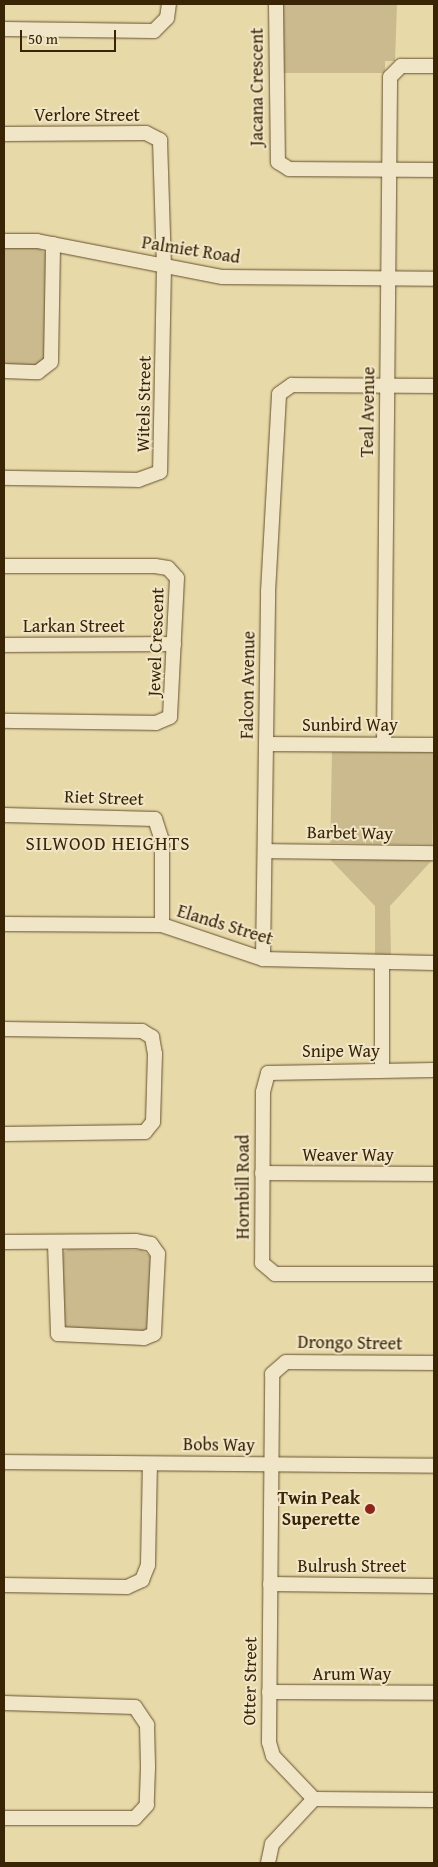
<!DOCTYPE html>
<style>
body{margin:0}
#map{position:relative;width:438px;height:1867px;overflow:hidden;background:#e8d9a9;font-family:"Gentium Book Plus",serif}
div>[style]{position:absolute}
.green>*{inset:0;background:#caba8d;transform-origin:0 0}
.roads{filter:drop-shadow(0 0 1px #65512e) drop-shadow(0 0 1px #65512e)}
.minor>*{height:14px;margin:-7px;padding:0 7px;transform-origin:7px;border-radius:7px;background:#f0e6c7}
.dots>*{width:14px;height:14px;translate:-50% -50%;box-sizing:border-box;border:2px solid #f0e6c7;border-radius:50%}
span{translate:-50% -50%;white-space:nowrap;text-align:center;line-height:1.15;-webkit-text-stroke:4px #f0e6c7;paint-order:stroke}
.street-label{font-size:18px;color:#392405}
.poi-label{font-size:18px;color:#392405;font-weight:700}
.right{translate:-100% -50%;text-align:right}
.neighbourhood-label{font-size:19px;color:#392405;letter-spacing:1px}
.frame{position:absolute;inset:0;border:5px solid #392405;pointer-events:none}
.scale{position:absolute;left:20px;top:30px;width:96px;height:22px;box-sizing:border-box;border:2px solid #392405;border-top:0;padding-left:6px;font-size:15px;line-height:18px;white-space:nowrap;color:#392405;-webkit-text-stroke:4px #f0e6c7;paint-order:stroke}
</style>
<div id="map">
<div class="green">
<i style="clip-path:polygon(280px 4px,397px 4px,395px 61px,385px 61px,385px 73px,280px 73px)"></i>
<i style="clip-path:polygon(4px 246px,38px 247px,48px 255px,47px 357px,39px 366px,4px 366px)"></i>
<i style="left:332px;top:750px;width:102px;height:93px;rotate:1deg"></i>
<i style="clip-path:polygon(327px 856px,434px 858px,390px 906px,391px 958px,375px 957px,375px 906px)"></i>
<i style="clip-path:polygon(70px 1249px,142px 1250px,150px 1256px,149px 1332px,62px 1327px,63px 1252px)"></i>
</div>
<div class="roads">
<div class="minor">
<i style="left:276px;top:4px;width:158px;rotate:89.3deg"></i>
<i style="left:278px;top:162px;width:13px;rotate:32deg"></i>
<i style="left:289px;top:169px;width:145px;rotate:0.4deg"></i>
<i style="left:4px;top:29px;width:150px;rotate:0.8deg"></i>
<i style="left:154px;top:31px;width:18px;rotate:-45deg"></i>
<i style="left:167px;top:18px;width:14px;rotate:-82deg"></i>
<i style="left:4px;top:134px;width:142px;rotate:-0.4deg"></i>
<i style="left:146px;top:133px;width:16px;rotate:27deg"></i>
<i style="left:160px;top:140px;width:127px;rotate:88.2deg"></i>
<i style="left:164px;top:267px;width:205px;rotate:91.1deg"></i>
<i style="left:160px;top:472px;width:23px;rotate:160deg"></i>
<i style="left:138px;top:480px;width:134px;rotate:-179.1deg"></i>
<i style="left:4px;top:241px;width:33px"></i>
<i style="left:37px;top:241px;width:189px;rotate:11deg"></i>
<i style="left:223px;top:277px;width:211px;rotate:0.5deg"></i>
<i style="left:4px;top:371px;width:34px;rotate:2deg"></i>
<i style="left:38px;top:372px;width:16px;rotate:-38deg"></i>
<i style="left:51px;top:362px;width:118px;rotate:-89deg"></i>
<i style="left:4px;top:566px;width:151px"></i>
<i style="left:155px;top:566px;width:13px;rotate:9deg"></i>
<i style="left:168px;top:568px;width:13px;rotate:48deg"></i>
<i style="left:177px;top:578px;width:139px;rotate:92.9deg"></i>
<i style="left:170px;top:717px;width:15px;rotate:157deg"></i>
<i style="left:156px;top:723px;width:152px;rotate:-179.2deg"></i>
<i style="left:4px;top:645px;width:170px;rotate:-0.3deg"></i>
<i style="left:266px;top:744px;width:168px;rotate:0.3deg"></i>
<i style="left:384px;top:744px;width:667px;rotate:-89.48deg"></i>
<i style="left:390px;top:77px;width:16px;rotate:-45deg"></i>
<i style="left:401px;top:66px;width:33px"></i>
<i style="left:4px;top:815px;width:151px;rotate:1.5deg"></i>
<i style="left:155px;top:819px;width:22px;rotate:72deg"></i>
<i style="left:162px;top:840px;width:85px;rotate:90deg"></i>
<i style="left:265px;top:851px;width:169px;rotate:0.7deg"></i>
<i style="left:4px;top:924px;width:158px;rotate:0.4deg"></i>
<i style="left:162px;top:925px;width:107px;rotate:18.6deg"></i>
<i style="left:263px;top:959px;width:171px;rotate:1.3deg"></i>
<i style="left:263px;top:959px;width:367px;rotate:-89.2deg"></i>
<i style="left:268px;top:592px;width:198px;rotate:-86.8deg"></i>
<i style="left:279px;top:394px;width:16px;rotate:-35deg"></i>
<i style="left:292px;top:385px;width:142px;rotate:0.4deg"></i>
<i style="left:4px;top:1029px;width:138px;rotate:0.8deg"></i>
<i style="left:142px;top:1031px;width:12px;rotate:31deg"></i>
<i style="left:152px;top:1037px;width:17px;rotate:80deg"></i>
<i style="left:155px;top:1054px;width:68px;rotate:91.7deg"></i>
<i style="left:153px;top:1122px;width:13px;rotate:129deg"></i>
<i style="left:145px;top:1132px;width:141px;rotate:179.2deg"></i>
<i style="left:382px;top:1070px;width:108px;rotate:-90deg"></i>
<i style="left:434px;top:1070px;width:166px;rotate:179deg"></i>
<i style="left:268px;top:1073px;width:20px;rotate:105deg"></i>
<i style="left:263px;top:1092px;width:171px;rotate:90.3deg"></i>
<i style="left:262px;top:1263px;width:17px;rotate:40deg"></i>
<i style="left:275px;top:1274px;width:159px"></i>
<i style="left:262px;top:1173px;width:172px;rotate:0.3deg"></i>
<i style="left:4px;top:1242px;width:132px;rotate:-0.4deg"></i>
<i style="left:136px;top:1241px;width:15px;rotate:11deg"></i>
<i style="left:151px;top:1244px;width:12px;rotate:55deg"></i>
<i style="left:158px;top:1254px;width:80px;rotate:92.9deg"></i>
<i style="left:154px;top:1334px;width:11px;rotate:158deg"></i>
<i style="left:144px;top:1338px;width:86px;rotate:-177.3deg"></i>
<i style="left:58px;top:1334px;width:91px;rotate:-91.9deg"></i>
<i style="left:4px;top:1462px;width:430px;rotate:0.5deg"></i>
<i style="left:270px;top:1584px;width:164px;rotate:0.7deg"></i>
<i style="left:4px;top:1585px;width:123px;rotate:0.9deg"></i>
<i style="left:127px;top:1587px;width:17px;rotate:-25deg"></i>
<i style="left:142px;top:1580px;width:16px;rotate:-68deg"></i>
<i style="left:148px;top:1565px;width:101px;rotate:-88.9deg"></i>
<i style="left:269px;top:1692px;width:165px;rotate:0.3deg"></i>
<i style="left:4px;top:1703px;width:131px;rotate:1.7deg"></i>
<i style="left:135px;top:1707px;width:22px;rotate:56deg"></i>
<i style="left:147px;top:1725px;width:42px;rotate:88.6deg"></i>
<i style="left:148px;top:1767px;width:38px;rotate:92deg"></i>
<i style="left:147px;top:1805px;width:18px;rotate:133deg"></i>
<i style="left:135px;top:1818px;width:131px;rotate:180deg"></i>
<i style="left:314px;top:1799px;width:59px;rotate:-133.6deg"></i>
<i style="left:273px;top:1756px;width:15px;rotate:-106deg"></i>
<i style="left:269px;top:1742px;width:368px;rotate:-89.5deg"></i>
<i style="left:272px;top:1374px;width:18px;rotate:-41deg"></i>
<i style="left:286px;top:1362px;width:148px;rotate:0.4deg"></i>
<i style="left:314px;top:1799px;width:120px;rotate:0.5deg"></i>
<i style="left:268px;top:1863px;width:19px;rotate:-78deg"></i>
<i style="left:272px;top:1844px;width:62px;rotate:-47deg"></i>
</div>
</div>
<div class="dots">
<i style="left:370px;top:1509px;background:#8f2418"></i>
</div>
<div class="street-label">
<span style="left:257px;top:87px;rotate:-90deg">Jacana Crescent</span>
<span style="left:87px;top:115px">Verlore Street</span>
<span style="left:191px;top:250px;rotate:9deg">Palmiet Road</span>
<span style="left:144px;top:404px;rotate:-89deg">Witels Street</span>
<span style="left:368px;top:412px;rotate:-89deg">Teal Avenue</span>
<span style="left:74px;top:626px">Larkan Street</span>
<span style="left:156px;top:642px;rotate:-88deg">Jewel Crescent</span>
<span style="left:248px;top:685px;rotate:-89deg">Falcon Avenue</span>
<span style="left:350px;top:725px">Sunbird Way</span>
<span style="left:104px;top:798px;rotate:2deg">Riet Street</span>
<span style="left:350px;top:833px;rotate:1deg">Barbet Way</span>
<span style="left:225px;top:925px;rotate:17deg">Elands Street</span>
<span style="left:341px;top:1051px">Snipe Way</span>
<span style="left:348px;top:1155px">Weaver Way</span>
<span style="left:243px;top:1187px;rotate:-90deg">Hornbill Road</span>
<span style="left:350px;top:1343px;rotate:1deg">Drongo Street</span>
<span style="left:219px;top:1445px;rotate:1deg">Bobs Way</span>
<span style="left:352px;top:1566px">Bulrush Street</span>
<span style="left:352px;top:1674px">Arum Way</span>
<span style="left:250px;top:1681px;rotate:-89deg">Otter Street</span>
</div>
<div class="poi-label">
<span class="right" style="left:360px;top:1509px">Twin Peak<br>Superette</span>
</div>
<div class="neighbourhood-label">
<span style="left:108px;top:844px">SILWOOD HEIGHTS</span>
</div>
<div class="frame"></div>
<div class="scale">50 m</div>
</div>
